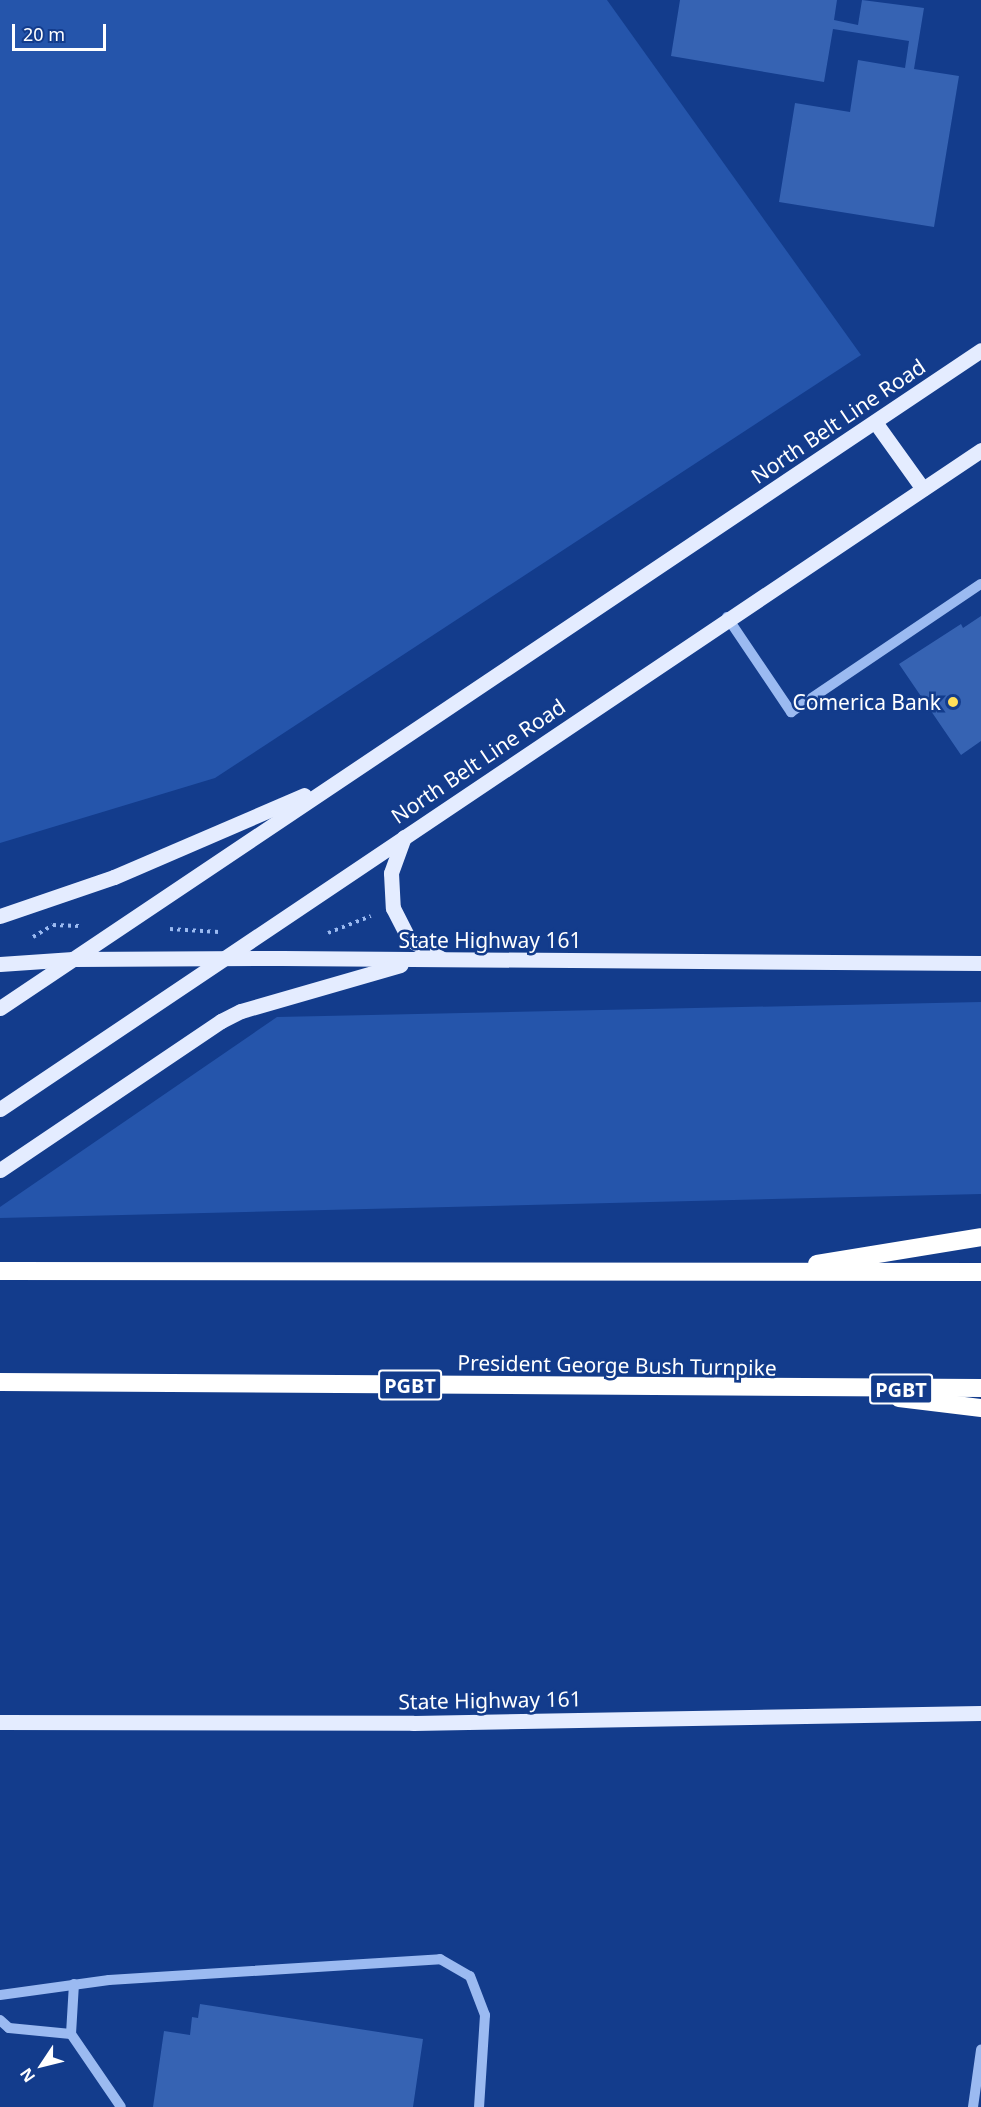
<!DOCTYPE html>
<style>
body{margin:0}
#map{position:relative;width:981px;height:2107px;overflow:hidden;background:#133c8c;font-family:"Noto Sans",sans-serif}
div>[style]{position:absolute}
.green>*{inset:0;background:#2555ab}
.building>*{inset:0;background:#3663b3}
.path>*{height:4px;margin-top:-2px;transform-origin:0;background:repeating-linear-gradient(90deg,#9bbaf1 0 3px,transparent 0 7.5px)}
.minor>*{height:10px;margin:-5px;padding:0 5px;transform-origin:5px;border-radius:5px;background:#9bbaf1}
.major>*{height:15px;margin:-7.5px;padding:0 7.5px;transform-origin:7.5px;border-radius:7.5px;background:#e4ecff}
.highway>*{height:18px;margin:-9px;padding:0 9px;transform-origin:9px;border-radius:9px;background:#fff}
.dots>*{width:16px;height:16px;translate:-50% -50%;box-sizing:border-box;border:3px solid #133c8c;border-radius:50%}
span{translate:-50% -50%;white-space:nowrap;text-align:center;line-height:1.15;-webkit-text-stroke:5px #133c8c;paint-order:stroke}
.shield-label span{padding:2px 4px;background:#133c8c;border:2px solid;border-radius:4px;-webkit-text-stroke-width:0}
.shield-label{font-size:20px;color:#fff;font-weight:700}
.street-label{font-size:21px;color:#fff}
.poi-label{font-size:21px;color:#fff}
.right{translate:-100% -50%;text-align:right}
.north{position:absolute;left:12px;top:2035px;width:60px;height:60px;-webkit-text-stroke:4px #133c8c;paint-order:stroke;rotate:235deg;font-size:16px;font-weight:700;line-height:24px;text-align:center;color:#fff}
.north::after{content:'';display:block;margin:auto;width:21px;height:27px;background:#fff;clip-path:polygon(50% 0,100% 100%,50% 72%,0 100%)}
.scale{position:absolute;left:12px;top:24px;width:94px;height:27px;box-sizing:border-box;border:3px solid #fff;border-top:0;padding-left:8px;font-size:18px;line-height:21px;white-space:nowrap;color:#fff;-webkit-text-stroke:4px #133c8c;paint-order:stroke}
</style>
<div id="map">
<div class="green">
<i style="clip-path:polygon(0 0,607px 0,861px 355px,215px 778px,0 843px)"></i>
<i style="clip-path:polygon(981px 1002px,981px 1194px,0 1218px,0 1207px,277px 1017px)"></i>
</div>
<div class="building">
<i style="clip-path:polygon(680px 0,837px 0,834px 20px,858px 25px,862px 0,924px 8px,914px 69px,959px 76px,934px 227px,779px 202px,795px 103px,850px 112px,858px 60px,905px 68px,909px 41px,833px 29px,824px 82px,671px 56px)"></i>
<i style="clip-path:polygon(981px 616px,981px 741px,961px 755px,899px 664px,961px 624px,963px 628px)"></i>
<i style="clip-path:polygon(200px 2004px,423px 2039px,413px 2107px,153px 2107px,164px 2031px,190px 2035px,192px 2017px,198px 2018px)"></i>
</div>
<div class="path">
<i style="left:170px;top:929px;width:49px;rotate:3.5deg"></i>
<i style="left:328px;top:933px;width:46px;rotate:-21.6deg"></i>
<i style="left:33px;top:937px;width:23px;rotate:-31deg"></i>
<i style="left:53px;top:925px;width:26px;rotate:2deg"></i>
</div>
<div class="minor">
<i style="left:727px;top:617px;width:115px;rotate:56deg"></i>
<i style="left:791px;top:712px;width:229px;rotate:-34deg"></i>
<i style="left:0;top:1995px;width:110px;rotate:-7.8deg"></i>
<i style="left:109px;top:1980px;width:332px;rotate:-3.6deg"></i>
<i style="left:440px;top:1959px;width:34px;rotate:30deg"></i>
<i style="left:470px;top:1976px;width:42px;rotate:69deg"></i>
<i style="left:485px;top:2015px;width:92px;rotate:93.7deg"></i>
<i style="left:0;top:2020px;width:12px;rotate:42deg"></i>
<i style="left:9px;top:2028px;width:62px;rotate:5.5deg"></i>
<i style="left:71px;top:2034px;width:88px;rotate:55.6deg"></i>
<i style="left:71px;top:2034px;width:50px;rotate:-86.6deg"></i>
<i style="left:973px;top:2107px;width:58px;rotate:-82deg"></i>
</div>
<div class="major">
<i style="left:875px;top:422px;width:82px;rotate:54.4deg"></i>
<i style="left:404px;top:837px;width:38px;rotate:110deg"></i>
<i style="left:391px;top:873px;width:35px;rotate:87deg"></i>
<i style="left:393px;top:908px;width:35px;rotate:63deg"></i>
<i style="left:409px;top:939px;width:39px;rotate:31deg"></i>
<i style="left:0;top:916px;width:120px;rotate:-18.9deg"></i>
<i style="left:114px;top:877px;width:207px;rotate:-23.3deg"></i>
<i style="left:0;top:964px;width:73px;rotate:-3.9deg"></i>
<i style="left:73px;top:959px;width:209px;rotate:-0.3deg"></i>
<i style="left:282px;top:958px;width:699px;rotate:0.41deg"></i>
<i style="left:0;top:1008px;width:1181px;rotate:-33.85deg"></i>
<i style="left:0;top:1109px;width:1182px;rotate:-33.89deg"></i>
<i style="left:0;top:1170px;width:267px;rotate:-34deg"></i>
<i style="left:221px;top:1021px;width:22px;rotate:-27deg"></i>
<i style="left:241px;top:1011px;width:166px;rotate:-16.1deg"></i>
<i style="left:0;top:1722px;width:413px;rotate:0.1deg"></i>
<i style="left:413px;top:1723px;width:568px;rotate:-1.01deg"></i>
</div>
<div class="highway">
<i style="left:817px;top:1264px;width:166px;rotate:-9.3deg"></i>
<i style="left:0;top:1271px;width:981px;rotate:0.06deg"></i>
<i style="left:0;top:1382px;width:981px;rotate:0.35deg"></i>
<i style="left:899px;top:1398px;width:83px;rotate:7deg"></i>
</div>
<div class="dots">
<i style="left:953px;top:702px;background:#ffdf5a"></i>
</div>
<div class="shield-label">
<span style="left:410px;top:1385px">PGBT</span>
<span style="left:901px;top:1389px">PGBT</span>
</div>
<div class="street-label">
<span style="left:838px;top:421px;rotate:-34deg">North Belt Line Road</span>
<span style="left:478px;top:761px;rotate:-34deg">North Belt Line Road</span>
<span style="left:490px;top:940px">State Highway 161</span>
<span style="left:617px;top:1365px;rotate:1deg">President George Bush Turnpike</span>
<span style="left:490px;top:1700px;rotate:-1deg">State Highway 161</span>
</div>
<div class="poi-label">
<span class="right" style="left:941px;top:702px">Comerica Bank</span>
</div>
<div class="north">N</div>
<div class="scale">20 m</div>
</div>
